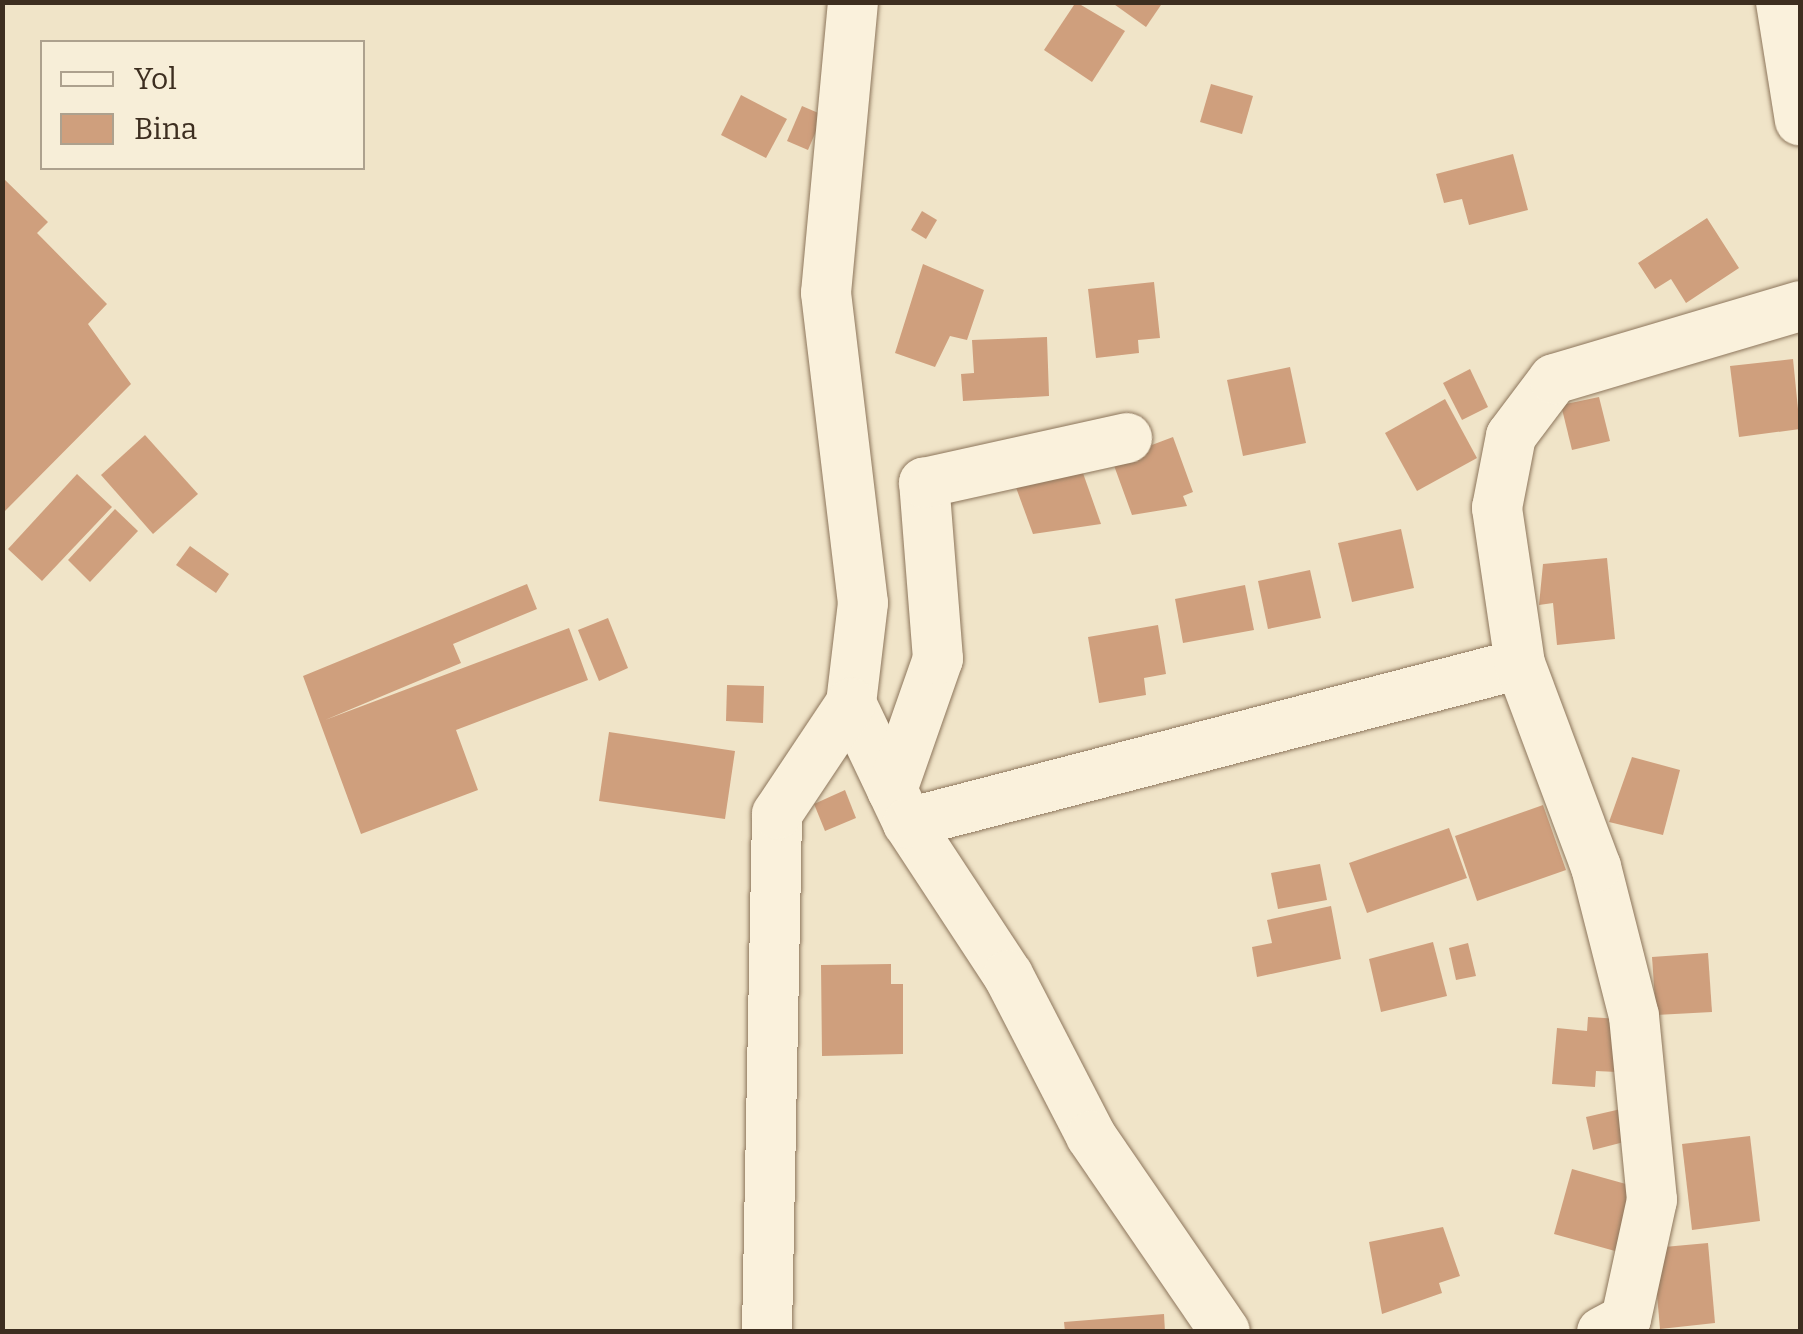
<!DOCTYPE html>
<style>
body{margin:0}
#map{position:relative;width:1803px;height:1334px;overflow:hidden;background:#f0e4c8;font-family:Bitter,serif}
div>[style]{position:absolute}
.building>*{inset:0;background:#cf9f7d}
.roads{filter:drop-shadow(0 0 2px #8d765c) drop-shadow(0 0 2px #8d765c)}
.minor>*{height:50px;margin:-25px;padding:0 25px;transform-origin:25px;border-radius:25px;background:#faf1dc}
span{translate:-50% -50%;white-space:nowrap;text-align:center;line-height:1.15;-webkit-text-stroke:10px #f7eed8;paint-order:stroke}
.frame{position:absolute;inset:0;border:5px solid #3d2e20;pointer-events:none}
.legend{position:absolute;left:40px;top:40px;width:325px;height:130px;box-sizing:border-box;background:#f7eed8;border:2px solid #ada18e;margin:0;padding:12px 18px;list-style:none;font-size:30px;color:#3d2e20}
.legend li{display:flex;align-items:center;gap:20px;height:50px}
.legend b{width:50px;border:2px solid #ada18e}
</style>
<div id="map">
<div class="building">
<div style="clip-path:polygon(1076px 2px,1125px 31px,1092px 82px,1044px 50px)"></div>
<div style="clip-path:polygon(1111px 2px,1163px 2px,1146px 27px)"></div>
<div style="clip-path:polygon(1211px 84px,1253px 96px,1242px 134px,1200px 122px)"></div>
<div style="clip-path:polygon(741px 95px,787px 119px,766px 158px,721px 135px)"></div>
<div style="clip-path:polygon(802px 106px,823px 115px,808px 150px,787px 141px)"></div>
<div style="clip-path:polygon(1513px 154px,1528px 210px,1469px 225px,1462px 199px,1444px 203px,1436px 174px)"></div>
<div style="clip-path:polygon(2px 177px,48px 222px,37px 233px,107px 304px,88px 324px,131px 384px,2px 514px)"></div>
<div style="clip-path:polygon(922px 211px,937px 220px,926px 239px,911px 230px)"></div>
<div style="clip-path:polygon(1707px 218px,1739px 268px,1686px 303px,1671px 279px,1655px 289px,1638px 263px)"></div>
<div style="clip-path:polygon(923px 264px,984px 290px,967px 340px,950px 336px,935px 367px,895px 353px)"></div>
<div style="clip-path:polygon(1154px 282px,1160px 338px,1138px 340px,1139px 353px,1096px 358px,1088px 289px)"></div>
<div style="clip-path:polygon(1047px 337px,1049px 396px,963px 401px,961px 374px,974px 373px,972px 340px)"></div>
<div style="clip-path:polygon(1793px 359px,1800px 429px,1739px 437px,1730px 366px)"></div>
<div style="clip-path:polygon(1290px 367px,1306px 443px,1243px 456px,1227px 380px)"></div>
<div style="clip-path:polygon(1470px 369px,1488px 407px,1462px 420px,1443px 383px)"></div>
<div style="clip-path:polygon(1599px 397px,1610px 441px,1572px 450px,1561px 405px)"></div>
<div style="clip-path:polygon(1445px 399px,1477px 458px,1417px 491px,1385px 433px)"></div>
<div style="clip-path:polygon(145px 435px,198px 494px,153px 534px,101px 475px)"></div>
<div style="clip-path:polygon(1173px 437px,1193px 492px,1183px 496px,1187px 506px,1132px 515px,1112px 460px)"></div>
<div style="clip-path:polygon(1078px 459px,1101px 524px,1033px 534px,1014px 482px)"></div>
<div style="clip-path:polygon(77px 474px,112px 507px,42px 581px,8px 549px)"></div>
<div style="clip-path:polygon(115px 509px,138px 531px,90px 582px,68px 560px)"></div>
<div style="clip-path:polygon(1401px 529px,1414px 588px,1352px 602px,1338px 543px)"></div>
<div style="clip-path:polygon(190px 546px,229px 574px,216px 593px,176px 565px)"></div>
<div style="clip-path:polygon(1607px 558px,1615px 639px,1557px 645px,1553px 603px,1539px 605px,1543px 564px)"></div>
<div style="clip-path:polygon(1310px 570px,1321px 618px,1268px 629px,1258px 581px)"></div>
<div style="clip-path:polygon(527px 584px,537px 609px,453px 644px,461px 663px,325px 720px,569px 628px,588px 680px,456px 730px,478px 790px,361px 834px,303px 676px)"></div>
<div style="clip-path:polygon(1245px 585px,1254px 630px,1183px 643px,1175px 599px)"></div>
<div style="clip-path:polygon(608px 618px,628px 668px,599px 681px,578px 630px)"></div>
<div style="clip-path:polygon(1158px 625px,1166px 674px,1144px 678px,1146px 695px,1099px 703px,1088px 637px)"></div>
<div style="clip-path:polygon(727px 685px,764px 686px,763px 723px,726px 721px)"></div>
<div style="clip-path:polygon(609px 732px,735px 751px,725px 819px,599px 801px)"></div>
<div style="clip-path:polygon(1632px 757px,1680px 770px,1663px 835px,1609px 822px)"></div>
<div style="clip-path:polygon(845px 790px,856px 818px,825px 831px,814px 804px)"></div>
<div style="clip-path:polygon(1543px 805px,1566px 870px,1477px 901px,1455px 836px)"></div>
<div style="clip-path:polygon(1449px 828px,1467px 878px,1367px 913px,1349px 863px)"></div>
<div style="clip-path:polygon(1320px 864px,1327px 900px,1278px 909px,1271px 873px)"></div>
<div style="clip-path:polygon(1331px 906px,1341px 959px,1257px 977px,1252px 947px,1272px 943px,1267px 920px)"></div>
<div style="clip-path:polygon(1433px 942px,1447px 996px,1381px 1012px,1369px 959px)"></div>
<div style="clip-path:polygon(1468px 943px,1476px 976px,1456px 980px,1449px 948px)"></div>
<div style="clip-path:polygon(1708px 953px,1712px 1012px,1656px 1015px,1652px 957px)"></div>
<div style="clip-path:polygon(891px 964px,891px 984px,903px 984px,903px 1054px,822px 1056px,821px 965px)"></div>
<div style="clip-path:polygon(1588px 1017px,1621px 1019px,1617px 1072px,1596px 1071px,1595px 1087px,1552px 1084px,1557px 1028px,1587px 1031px)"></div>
<div style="clip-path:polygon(1621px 1109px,1628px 1141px,1593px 1150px,1586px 1117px)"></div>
<div style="clip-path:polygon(1750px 1136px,1760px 1221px,1692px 1230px,1682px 1144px)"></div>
<div style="clip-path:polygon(1572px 1169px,1633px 1186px,1615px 1251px,1554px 1234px)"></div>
<div style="clip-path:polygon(1443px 1227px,1460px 1276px,1439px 1283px,1442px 1293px,1382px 1314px,1369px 1242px)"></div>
<div style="clip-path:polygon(1708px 1243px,1715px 1323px,1660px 1329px,1653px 1248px)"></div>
<div style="clip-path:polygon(1164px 1314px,1165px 1332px,1065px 1332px,1064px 1322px)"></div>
</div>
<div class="roads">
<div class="minor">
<div style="left:853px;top:2px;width:292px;rotate:95.3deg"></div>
<div style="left:826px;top:293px;width:312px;rotate:83.2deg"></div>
<div style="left:863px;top:603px;width:101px;rotate:96.8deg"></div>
<div style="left:851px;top:703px;width:133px;rotate:64.6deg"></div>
<div style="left:908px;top:823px;width:182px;rotate:56.7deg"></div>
<div style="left:1008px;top:975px;width:181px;rotate:62.7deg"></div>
<div style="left:1091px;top:1136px;width:237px;rotate:55.6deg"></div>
<div style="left:1781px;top:2px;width:120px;rotate:80.9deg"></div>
<div style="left:892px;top:790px;width:139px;rotate:-70.7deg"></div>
<div style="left:938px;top:659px;width:177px;rotate:-94.5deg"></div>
<div style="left:924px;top:483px;width:208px;rotate:-12.5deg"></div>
<div style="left:908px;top:823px;width:632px;rotate:-14.56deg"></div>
<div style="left:767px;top:1332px;width:518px;rotate:-88.89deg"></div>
<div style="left:777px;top:814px;width:133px;rotate:-56.3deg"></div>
<div style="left:1602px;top:1332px;width:27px;rotate:-28deg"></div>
<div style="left:1626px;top:1319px;width:122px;rotate:-77.7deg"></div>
<div style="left:1652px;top:1200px;width:185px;rotate:-95.6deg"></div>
<div style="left:1634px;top:1016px;width:154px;rotate:-104.3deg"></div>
<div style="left:1596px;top:867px;width:217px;rotate:-110.5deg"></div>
<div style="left:1520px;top:664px;width:158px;rotate:-98.4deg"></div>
<div style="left:1497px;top:508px;width:73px;rotate:-79deg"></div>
<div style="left:1511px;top:436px;width:71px;rotate:-53deg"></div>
<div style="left:1554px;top:379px;width:257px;rotate:-16.5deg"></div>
</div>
</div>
<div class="frame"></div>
<ul class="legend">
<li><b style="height:12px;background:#faf1dc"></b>Yol</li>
<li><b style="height:28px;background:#cf9f7d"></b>Bina</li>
</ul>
</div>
